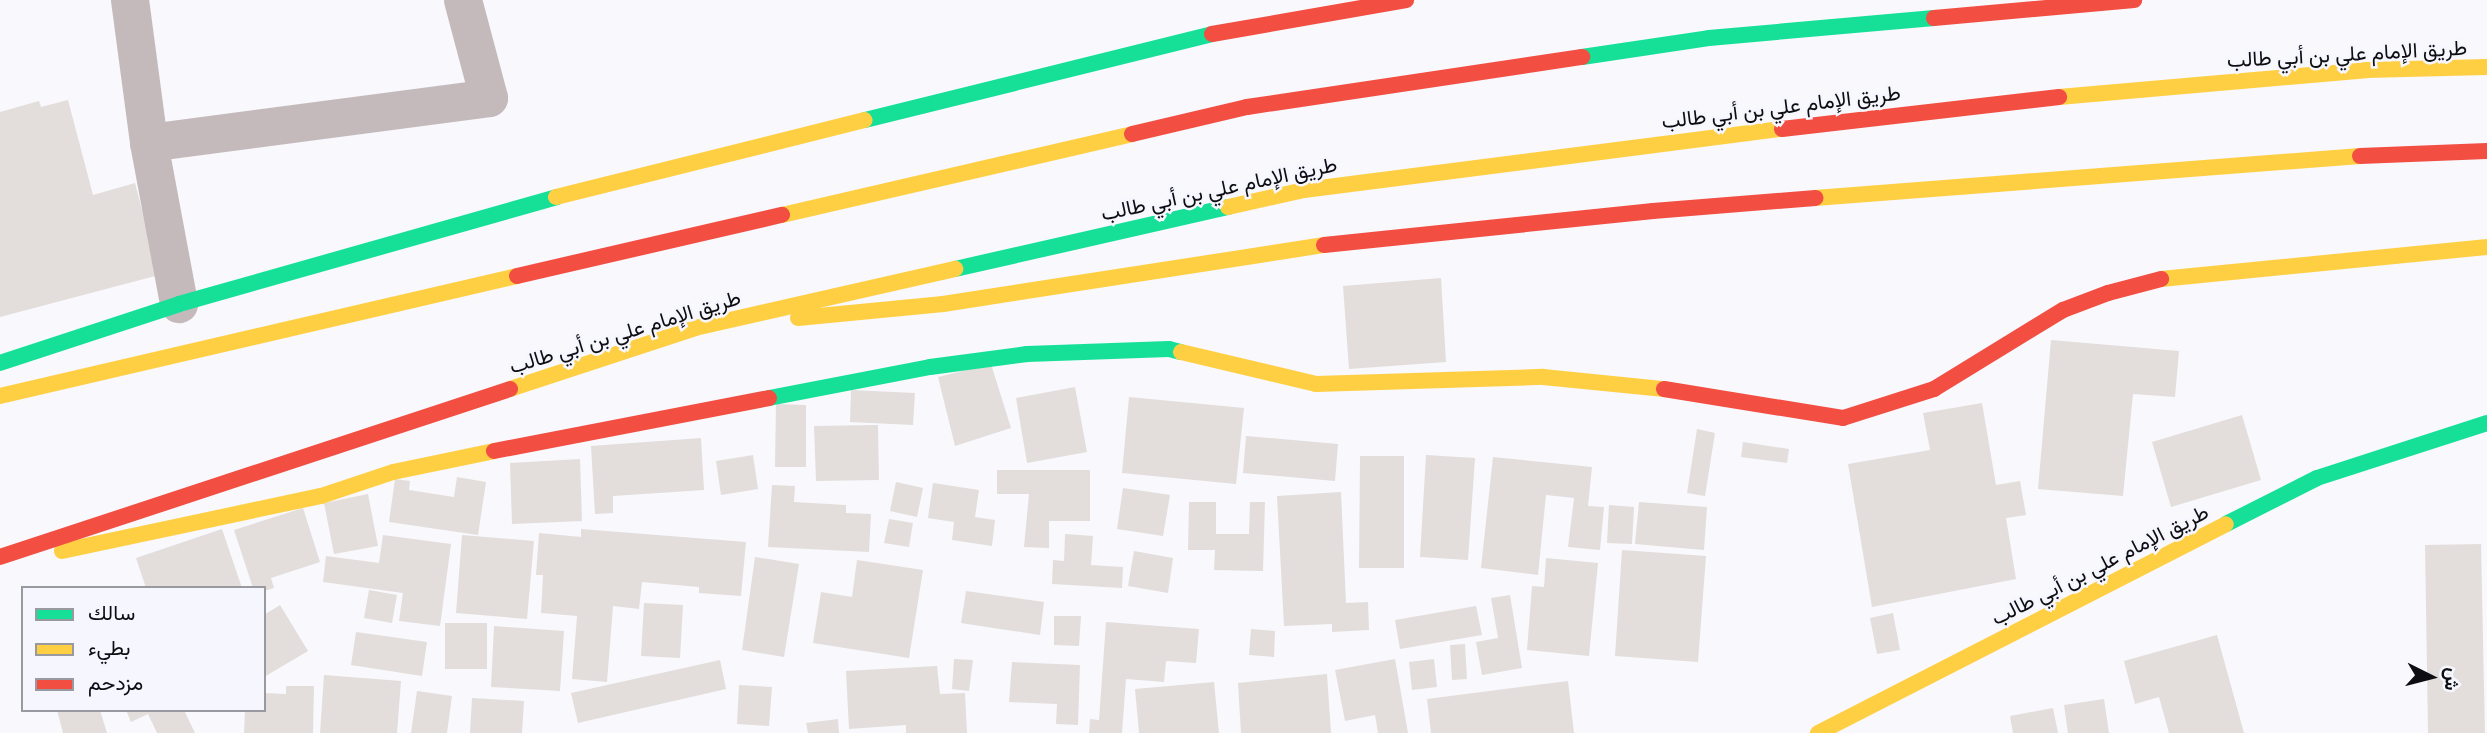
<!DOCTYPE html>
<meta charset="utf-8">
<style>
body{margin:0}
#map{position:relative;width:2487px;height:733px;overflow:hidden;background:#f8f8fd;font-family:Roboto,Vazirmatn,sans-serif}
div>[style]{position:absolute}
.building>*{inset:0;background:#e3dedb}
.street>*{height:38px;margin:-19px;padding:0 19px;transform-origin:19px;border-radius:19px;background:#c4babc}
.fast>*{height:16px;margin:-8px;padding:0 8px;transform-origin:8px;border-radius:8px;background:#16e098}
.slow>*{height:16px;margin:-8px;padding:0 8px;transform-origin:8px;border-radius:8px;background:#ffcf43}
.jam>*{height:16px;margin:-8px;padding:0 8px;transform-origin:8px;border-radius:8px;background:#f24e42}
span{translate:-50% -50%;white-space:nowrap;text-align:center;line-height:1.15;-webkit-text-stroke:5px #f6f6ff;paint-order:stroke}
.street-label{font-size:21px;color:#0e0e12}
.legend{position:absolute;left:21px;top:586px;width:245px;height:126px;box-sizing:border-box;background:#f6f6ff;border:2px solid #9999a0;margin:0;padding:9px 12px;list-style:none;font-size:21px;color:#0e0e12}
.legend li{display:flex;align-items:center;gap:14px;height:35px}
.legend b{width:35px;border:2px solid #9999a0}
.north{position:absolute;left:2396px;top:642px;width:70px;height:70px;-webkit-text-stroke:5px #f6f6ff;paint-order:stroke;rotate:96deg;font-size:19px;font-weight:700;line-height:28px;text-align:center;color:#0e0e12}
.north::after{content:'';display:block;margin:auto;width:24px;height:32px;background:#0e0e12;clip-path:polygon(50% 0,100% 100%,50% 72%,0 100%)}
</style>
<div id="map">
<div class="building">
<div style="clip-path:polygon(68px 100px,93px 195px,135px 183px,159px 275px,0 317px,0 112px,39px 101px,41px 107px)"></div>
<div style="clip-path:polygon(1441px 278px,1446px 362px,1349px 369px,1343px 286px)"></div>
<div style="clip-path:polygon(2051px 340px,2179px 351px,2175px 397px,2133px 394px,2123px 496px,2038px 489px)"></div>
<div style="clip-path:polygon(991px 364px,1011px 428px,955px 446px,938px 377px)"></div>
<div style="clip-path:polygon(1075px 387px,1087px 452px,1027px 463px,1016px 398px)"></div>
<div style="clip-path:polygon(851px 390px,915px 393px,913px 425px,850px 422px)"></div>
<div style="clip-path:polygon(1129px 397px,1244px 408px,1236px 484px,1122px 473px)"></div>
<div style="clip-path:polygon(1982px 403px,1996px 485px,2020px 481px,2026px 515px,2006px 518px,2016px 579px,1872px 607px,1848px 464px,1930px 450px,1923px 413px)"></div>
<div style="clip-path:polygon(776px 404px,806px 405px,806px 467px,775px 467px)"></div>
<div style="clip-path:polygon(2242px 415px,2261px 480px,2171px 507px,2152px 442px)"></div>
<div style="clip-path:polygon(878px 425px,879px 480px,816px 481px,814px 426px)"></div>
<div style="clip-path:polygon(1697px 429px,1715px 433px,1705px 496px,1687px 493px)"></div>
<div style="clip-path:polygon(1246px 436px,1338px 444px,1335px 481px,1243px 473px)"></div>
<div style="clip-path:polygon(701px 438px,704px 490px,613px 496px,613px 513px,595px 514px,591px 446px)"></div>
<div style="clip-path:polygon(1743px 442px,1789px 449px,1787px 463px,1741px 457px)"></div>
<div style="clip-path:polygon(753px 455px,758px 489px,721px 495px,716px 461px)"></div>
<div style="clip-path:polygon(1426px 455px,1475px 458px,1468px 560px,1420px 557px)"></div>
<div style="clip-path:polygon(1360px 456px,1404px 456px,1404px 568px,1359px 568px)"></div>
<div style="clip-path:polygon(1493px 457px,1592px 467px,1588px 506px,1604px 507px,1600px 550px,1568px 547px,1574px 498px,1546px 495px,1538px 575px,1481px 568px)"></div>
<div style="clip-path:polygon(580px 459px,582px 521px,512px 524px,510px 463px)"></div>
<div style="clip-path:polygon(997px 470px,1090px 470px,1090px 521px,1049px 521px,1049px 548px,1024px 547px,1029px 494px,997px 494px)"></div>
<div style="clip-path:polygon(457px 477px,486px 482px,478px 535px,389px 522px,395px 479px,410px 481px,409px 490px,454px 497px)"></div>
<div style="clip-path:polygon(896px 482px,923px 488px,917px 517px,890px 511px)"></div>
<div style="clip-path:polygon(933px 483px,979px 490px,975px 517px,995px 520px,992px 546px,952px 540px,954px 522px,928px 518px)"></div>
<div style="clip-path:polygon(772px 485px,795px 486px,794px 502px,846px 505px,846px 513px,871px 514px,869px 552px,768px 547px)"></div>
<div style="clip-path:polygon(1123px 488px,1170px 495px,1163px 536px,1117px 529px)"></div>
<div style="clip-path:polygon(1341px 492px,1346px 603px,1368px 602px,1369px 630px,1332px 632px,1332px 624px,1284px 626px,1277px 496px)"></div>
<div style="clip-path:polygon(368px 494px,378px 546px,334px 554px,324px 503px)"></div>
<div style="clip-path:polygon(1189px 502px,1216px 502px,1216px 534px,1249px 534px,1250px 502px,1265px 502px,1263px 571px,1214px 570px,1215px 550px,1188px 550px)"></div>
<div style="clip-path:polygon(1639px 502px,1707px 507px,1704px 550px,1635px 544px)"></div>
<div style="clip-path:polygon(1609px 505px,1634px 507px,1632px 544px,1607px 543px)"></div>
<div style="clip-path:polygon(303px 508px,320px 562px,271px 578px,274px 588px,264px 591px,264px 588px,253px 588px,234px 530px)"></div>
<div style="clip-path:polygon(889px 519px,913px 523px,909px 547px,884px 543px)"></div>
<div style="clip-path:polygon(222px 529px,242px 588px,146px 588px,136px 558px)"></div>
<div style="clip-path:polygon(581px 529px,746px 542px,741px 596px,699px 593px,699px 587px,642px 582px,639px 609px,613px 606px,607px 682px,572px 679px,577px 616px,541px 613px,543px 575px,536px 575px,539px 533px,581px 537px)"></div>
<div style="clip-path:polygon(1065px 534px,1093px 536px,1091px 565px,1123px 567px,1122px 588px,1052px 584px,1053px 560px,1064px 561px)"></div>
<div style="clip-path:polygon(383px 535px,451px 544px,440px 626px,399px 621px,403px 593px,323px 582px,326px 556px,379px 563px)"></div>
<div style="clip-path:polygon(462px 535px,534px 541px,527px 619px,456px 613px)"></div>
<div style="clip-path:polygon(2481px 544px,2485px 733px,2428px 733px,2425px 545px)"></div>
<div style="clip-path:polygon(1622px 550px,1706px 556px,1698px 662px,1615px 656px)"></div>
<div style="clip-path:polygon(1134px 551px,1173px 558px,1168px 593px,1128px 586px)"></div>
<div style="clip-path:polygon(755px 557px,799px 564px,784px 657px,742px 650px)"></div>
<div style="clip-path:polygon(1546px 558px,1598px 563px,1589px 656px,1527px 650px,1532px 586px,1544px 587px)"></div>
<div style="clip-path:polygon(857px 560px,923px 570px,909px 658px,813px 643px,821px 592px,852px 597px)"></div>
<div style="clip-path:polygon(369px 590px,397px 595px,392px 623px,364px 618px)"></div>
<div style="clip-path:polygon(966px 591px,1044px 602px,1040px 635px,961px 623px)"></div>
<div style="clip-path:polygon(1510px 595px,1522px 668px,1482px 675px,1476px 642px,1498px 638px,1491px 598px)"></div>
<div style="clip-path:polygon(644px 603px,683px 605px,680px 658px,641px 656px)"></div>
<div style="clip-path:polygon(280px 605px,308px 651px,264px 677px,264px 615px)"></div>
<div style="clip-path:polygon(1476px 606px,1482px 635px,1400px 649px,1395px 620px)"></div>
<div style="clip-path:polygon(1893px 613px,1900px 650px,1877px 654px,1870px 618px)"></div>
<div style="clip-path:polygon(1054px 616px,1081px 616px,1079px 646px,1054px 645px)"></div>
<div style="clip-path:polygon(1106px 622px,1199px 629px,1196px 663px,1166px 661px,1164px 682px,1126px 679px,1122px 733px,1089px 733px,1090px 719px,1099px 720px)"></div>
<div style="clip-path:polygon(445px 623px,487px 623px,487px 669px,445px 669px)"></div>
<div style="clip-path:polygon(494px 626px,564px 631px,560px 691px,491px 687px)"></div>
<div style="clip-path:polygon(1251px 629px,1275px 631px,1274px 657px,1249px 655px)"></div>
<div style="clip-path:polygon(356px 632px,427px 642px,422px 676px,351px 665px)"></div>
<div style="clip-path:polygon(2217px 635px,2244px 733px,2169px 733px,2159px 697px,2135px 704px,2124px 661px)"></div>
<div style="clip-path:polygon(1465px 644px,1467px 679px,1452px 680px,1450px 645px)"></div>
<div style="clip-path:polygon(954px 659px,973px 660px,969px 691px,952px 689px)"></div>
<div style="clip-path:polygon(1395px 659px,1408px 733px,1378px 733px,1375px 715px,1345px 721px,1335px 670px)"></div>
<div style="clip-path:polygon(1434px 659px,1437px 687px,1412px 690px,1409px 662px)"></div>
<div style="clip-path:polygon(720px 660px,726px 689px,578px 723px,571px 693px)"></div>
<div style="clip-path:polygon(1012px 662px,1080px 665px,1078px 725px,1056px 724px,1057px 704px,1009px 702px)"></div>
<div style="clip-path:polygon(937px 666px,940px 694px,965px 693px,967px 733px,906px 733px,906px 725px,849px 729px,846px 671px)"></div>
<div style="clip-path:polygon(1327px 674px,1331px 733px,1241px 733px,1238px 683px)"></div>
<div style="clip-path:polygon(324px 675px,401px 681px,397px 733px,320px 733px)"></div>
<div style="clip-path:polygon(1568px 681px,1574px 733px,1431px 733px,1427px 699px)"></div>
<div style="clip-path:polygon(1214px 682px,1219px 733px,1139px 733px,1135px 689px)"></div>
<div style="clip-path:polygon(739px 685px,772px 687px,769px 726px,737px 724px)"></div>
<div style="clip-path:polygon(286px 686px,314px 686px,313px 733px,244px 733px,245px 710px,264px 710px,264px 693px,286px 694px)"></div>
<div style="clip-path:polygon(417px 691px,452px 696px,447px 733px,411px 733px)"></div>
<div style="clip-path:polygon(472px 698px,524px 701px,522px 733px,470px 733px)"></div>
<div style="clip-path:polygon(2104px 699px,2109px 733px,2068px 733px,2064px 705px)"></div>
<div style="clip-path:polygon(2053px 708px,2058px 733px,2013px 733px,2010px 716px)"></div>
<div style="clip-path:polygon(57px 710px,100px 710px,107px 733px,63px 733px)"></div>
<div style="clip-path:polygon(126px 710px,184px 710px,195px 733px,157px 733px,148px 714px,131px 722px)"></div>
<div style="clip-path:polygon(838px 719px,839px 733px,808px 733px,806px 723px)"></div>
</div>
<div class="street">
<div style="left:130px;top:0;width:144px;rotate:82.4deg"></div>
<div style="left:149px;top:143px;width:164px;rotate:79.4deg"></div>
<div style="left:149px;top:143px;width:343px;rotate:-7.5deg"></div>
<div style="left:489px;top:98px;width:101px;rotate:-104.9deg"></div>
</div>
<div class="fast">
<div style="left:1582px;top:57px;width:128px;rotate:-8.5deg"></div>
<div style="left:1709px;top:38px;width:226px;rotate:-5.1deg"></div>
<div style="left:865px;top:120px;width:357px;rotate:-13.9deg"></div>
<div style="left:955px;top:269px;width:280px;rotate:-12.8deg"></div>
<div style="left:0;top:363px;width:188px;rotate:-18.2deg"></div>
<div style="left:179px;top:304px;width:392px;rotate:-15.8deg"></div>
<div style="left:769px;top:398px;width:164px;rotate:-10.9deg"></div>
<div style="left:930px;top:367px;width:98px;rotate:-7.6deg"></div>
<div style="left:1027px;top:354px;width:142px;rotate:-2deg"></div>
<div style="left:1169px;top:349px;width:12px;rotate:14deg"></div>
<div style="left:2226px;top:524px;width:102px;rotate:-26.8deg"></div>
<div style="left:2317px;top:478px;width:179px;rotate:-17.9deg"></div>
</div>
<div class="slow">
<div style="left:2059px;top:97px;width:308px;rotate:-5deg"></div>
<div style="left:2366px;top:70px;width:121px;rotate:-1.4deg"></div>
<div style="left:556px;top:197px;width:318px;rotate:-14deg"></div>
<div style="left:1815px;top:198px;width:547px;rotate:-4.41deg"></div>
<div style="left:1228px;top:207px;width:78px;rotate:-12.6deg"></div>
<div style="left:1304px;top:190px;width:482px;rotate:-7.3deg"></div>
<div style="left:782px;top:215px;width:359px;rotate:-13deg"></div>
<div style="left:2161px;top:279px;width:328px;rotate:-5.6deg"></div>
<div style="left:798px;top:318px;width:146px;rotate:-5.5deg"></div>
<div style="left:943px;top:304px;width:386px;rotate:-8.8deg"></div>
<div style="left:1181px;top:352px;width:139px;rotate:13.3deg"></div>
<div style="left:1316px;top:384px;width:227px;rotate:-1.8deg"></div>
<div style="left:1543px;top:377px;width:122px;rotate:5.7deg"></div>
<div style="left:510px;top:389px;width:195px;rotate:-18.2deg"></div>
<div style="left:695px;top:328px;width:267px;rotate:-12.8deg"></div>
<div style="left:0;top:396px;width:531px;rotate:-13.07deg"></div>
<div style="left:62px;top:551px;width:265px;rotate:-12deg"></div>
<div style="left:321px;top:496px;width:76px;rotate:-18.4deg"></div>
<div style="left:393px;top:472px;width:103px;rotate:-11.7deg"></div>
<div style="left:1818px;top:733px;width:458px;rotate:-27.1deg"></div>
</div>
<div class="jam">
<div style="left:1934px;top:18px;width:201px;rotate:-5.1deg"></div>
<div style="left:1212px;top:34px;width:197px;rotate:-9.9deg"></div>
<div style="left:1782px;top:129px;width:279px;rotate:-6.6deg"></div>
<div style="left:1132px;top:134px;width:118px;rotate:-13.2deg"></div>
<div style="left:1247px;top:107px;width:339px;rotate:-8.5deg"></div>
<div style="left:2360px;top:156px;width:127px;rotate:-2.3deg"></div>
<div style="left:1324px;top:245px;width:331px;rotate:-5.9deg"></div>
<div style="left:1653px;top:211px;width:163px;rotate:-4.6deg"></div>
<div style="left:517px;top:276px;width:272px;rotate:-13deg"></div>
<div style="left:1664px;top:389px;width:181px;rotate:9.2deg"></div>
<div style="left:1843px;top:418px;width:96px;rotate:-17.7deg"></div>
<div style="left:1934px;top:389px;width:151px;rotate:-31.5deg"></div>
<div style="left:2063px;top:310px;width:48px;rotate:-20.7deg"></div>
<div style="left:2108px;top:293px;width:55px;rotate:-14.8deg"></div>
<div style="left:494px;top:451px;width:280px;rotate:-10.9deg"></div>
<div style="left:0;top:557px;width:537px;rotate:-18.23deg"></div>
</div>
<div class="street-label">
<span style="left:2347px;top:54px;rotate:-3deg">طريق الإمام علي بن أبي طالب</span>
<span style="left:1781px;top:107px;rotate:-7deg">طريق الإمام علي بن أبي طالب</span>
<span style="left:1219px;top:189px;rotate:-12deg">طريق الإمام علي بن أبي طالب</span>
<span style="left:625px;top:332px;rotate:-17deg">طريق الإمام علي بن أبي طالب</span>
<span style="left:2100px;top:565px;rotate:-27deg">طريق الإمام علي بن أبي طالب</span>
</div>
<ul class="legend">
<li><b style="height:9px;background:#16e098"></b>سالك</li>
<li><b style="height:9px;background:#ffcf43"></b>بطيء</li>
<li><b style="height:9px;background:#f24e42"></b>مزدحم</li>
</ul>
<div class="north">ش</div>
</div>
